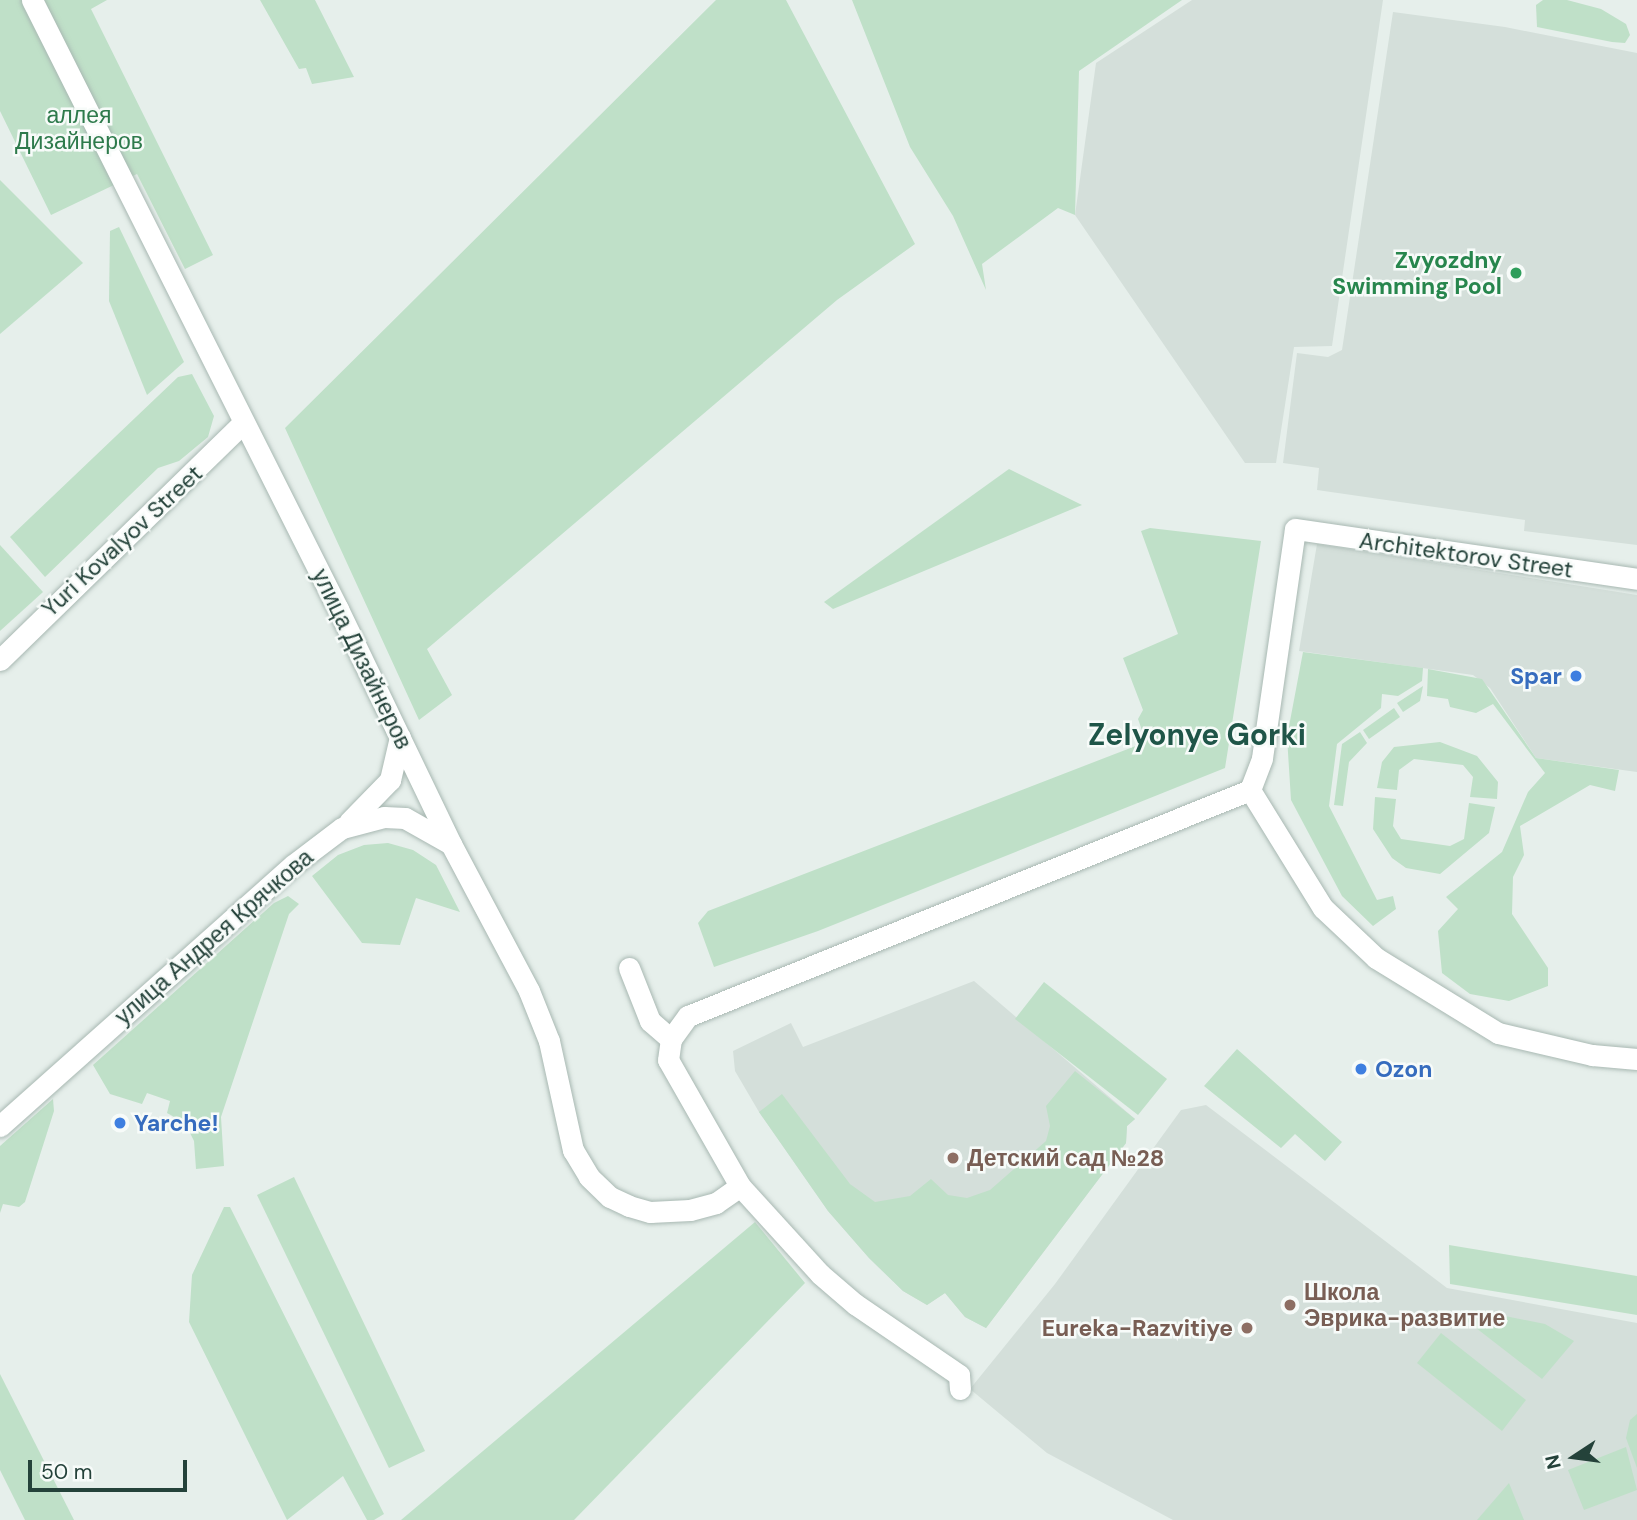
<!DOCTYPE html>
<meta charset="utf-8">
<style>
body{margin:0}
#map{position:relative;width:1637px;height:1520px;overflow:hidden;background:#e6efeb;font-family:"DM Sans",sans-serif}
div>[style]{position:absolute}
.built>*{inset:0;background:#d4dfda}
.green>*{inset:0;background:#bfe0c8}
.roads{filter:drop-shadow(0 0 2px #a8b8b2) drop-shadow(0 0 2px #a8b8b2)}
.minor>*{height:21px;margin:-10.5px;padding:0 10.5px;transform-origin:10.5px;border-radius:10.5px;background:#fff}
.tertiary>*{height:21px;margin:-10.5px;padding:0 10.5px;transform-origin:10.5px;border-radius:10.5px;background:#fff}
.dots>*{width:19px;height:19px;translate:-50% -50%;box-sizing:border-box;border:4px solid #f7fbf9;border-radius:50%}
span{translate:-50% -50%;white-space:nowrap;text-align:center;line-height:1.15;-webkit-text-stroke:5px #f7fbf9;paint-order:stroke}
.park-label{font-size:23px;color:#2d7a4b}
.leisure-label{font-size:23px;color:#27864d;font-weight:700}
.right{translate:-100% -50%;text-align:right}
.street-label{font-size:23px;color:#24423a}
.shop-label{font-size:23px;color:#366cbe;font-weight:700}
.left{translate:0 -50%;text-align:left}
.education-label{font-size:23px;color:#785e54;font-weight:700}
.district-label{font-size:30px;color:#1f5548;font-weight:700}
.north{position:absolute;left:1539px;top:1422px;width:70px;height:70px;-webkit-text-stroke:5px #f7fbf9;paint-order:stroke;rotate:257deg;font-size:19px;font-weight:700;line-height:28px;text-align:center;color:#24423a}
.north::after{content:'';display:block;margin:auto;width:24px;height:32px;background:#24423a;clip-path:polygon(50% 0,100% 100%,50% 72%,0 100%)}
.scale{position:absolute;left:28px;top:1460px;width:159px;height:32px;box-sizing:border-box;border:4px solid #24423a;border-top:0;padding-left:9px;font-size:21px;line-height:24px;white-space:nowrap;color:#24423a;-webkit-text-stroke:5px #f7fbf9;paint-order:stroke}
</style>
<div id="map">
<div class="built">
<div style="clip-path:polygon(1192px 0,1383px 0,1332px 346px,1294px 347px,1276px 463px,1245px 463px,1075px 215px,1096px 63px)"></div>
<div style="clip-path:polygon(1393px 12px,1505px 27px,1637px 53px,1637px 545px,1524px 531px,1525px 520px,1317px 490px,1319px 468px,1283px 463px,1297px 353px,1328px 357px,1342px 350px)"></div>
<div style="clip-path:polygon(1317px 544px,1637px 595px,1637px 772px,1536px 758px,1490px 688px,1473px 675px,1299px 651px)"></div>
<div style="clip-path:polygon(974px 981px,1135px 1119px,1127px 1126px,1126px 1143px,986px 1328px,965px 1317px,945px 1293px,927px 1305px,903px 1291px,869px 1258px,828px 1211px,759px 1112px,735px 1071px,733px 1051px,791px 1023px,803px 1047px)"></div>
<div style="clip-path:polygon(1206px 1105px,1447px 1288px,1637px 1323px,1637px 1520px,1173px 1520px,1047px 1453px,970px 1389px,1055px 1284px,1181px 1110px)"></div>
</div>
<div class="green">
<div style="clip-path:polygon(0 0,107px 0,91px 9px,213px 255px,185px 269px,137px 174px,51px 215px,0 111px)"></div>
<div style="clip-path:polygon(260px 0,315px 0,354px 77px,312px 84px,306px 68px,299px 69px)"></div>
<div style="clip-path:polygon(716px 0,786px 0,915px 244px,837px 300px,427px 649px,452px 695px,419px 720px,285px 428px)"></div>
<div style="clip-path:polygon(852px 0,1182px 0,1079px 71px,1075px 215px,1058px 208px,982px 264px,986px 290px,953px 216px,910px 147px)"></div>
<div style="clip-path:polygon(1543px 0,1567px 0,1601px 9px,1626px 24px,1630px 35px,1625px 43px,1612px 42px,1537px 27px,1536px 5px)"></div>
<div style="clip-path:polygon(0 180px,83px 263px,0 334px)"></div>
<div style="clip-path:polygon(119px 227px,184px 362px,147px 395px,109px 301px,110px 231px)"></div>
<div style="clip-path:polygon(192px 374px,214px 416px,208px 437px,179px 461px,158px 468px,45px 577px,10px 537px,178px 377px)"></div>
<div style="clip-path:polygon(1009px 469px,1082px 505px,833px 609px,824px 602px)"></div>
<div style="clip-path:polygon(1150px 528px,1261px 541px,1225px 768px,818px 931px,714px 967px,698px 923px,708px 911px,1146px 742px,1138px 719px,1143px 710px,1123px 658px,1178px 634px,1141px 531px)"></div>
<div style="clip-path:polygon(0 545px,43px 592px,0 631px)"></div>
<div style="clip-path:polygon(1303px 652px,1423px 668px,1422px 681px,1398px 696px,1382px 694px,1381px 708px,1337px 744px,1329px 806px,1377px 900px,1393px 896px,1396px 909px,1373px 926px,1342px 896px,1291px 800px,1287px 737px)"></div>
<div style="clip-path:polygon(1428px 669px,1482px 679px,1536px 758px,1619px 770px,1615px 791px,1590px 785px,1520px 826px,1524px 855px,1513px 877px,1512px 914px,1548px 968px,1548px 986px,1509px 1001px,1470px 994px,1442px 973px,1438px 931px,1458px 909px,1446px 897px,1502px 852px,1528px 792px,1545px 773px,1493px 704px,1476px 713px,1450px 707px,1448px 699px,1427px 696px)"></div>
<div style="clip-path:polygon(1423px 686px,1420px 701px,1403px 712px,1397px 703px)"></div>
<div style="clip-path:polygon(1394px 708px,1400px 717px,1369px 739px,1363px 730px)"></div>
<div style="clip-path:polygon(1360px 732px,1367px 743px,1349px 762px,1343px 806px,1334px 805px,1342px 744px)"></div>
<div style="clip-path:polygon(1440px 742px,1477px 756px,1498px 782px,1497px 799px,1470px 797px,1473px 777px,1463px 765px,1414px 759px,1399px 770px,1397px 790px,1377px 788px,1382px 762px,1394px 747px)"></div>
<div style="clip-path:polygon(1375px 797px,1396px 799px,1393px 826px,1401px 839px,1450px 846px,1464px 839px,1469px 803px,1495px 807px,1489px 833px,1440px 874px,1406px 868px,1392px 858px,1373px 829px)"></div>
<div style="clip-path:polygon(388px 843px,413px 850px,436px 865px,460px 912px,416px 898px,400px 945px,362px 943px,312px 876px,338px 855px,364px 845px)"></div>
<div style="clip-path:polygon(288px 896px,299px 904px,289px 914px,221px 1117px,224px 1166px,196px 1169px,194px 1141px,185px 1123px,167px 1113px,170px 1101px,147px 1093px,142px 1104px,110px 1094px,93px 1065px,274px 903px)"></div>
<div style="clip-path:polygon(1044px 982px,1167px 1079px,1138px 1115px,1015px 1019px)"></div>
<div style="clip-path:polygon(1237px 1049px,1342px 1142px,1325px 1161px,1295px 1134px,1281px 1148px,1204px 1086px)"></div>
<div style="clip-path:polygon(1075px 1071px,1135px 1119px,1127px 1126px,1126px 1143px,986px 1328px,965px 1317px,945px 1293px,927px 1305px,903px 1291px,869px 1258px,828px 1211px,759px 1112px,782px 1094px,850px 1184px,875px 1202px,910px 1196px,931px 1179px,948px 1195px,967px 1198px,990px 1190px,1046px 1141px,1050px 1126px,1046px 1106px)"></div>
<div style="clip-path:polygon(53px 1099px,54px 1111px,25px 1202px,19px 1207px,3px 1204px,0 1213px,0 1146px)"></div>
<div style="clip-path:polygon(294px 1177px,425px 1451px,389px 1468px,257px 1195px)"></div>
<div style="clip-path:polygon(224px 1207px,230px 1207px,384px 1514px,374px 1520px,367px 1520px,343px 1476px,287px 1520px,189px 1322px,192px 1275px)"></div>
<div style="clip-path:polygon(755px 1222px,805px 1283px,574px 1520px,401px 1520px)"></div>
<div style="clip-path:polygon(1449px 1245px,1637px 1276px,1637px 1315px,1450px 1284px)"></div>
<div style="clip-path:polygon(1475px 1310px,1545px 1324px,1574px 1341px,1542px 1379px,1467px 1321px)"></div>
<div style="clip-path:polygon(1441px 1333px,1526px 1400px,1502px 1431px,1417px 1363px)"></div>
<div style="clip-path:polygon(0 1374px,74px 1520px,25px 1520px,0 1470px)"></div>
<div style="clip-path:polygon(1637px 1414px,1637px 1468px,1626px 1438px,1630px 1420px)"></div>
<div style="clip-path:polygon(1626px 1447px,1637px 1490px,1584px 1510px,1568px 1470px)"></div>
<div style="clip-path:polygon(1509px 1483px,1524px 1520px,1477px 1520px)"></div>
</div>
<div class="roads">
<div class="minor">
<div style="left:0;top:660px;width:339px;rotate:-44.3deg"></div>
<div style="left:1250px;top:790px;width:139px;rotate:58.3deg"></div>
<div style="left:1323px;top:908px;width:73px;rotate:43.3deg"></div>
<div style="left:1376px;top:958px;width:143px;rotate:31.6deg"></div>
<div style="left:1498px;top:1033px;width:97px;rotate:13.2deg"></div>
<div style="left:1592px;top:1055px;width:45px;rotate:5.1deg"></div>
<div style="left:349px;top:822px;width:59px;rotate:-45.7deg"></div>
<div style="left:390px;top:780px;width:44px;rotate:-76.9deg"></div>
<div style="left:629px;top:968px;width:57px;rotate:68.4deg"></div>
<div style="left:650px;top:1021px;width:28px;rotate:41deg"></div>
<div style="left:0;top:1126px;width:392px;rotate:-41.7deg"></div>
<div style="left:293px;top:865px;width:61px;rotate:-37.1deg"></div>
<div style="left:342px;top:828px;width:43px;rotate:-14.7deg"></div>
<div style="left:384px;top:817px;width:21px;rotate:3deg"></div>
<div style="left:405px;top:818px;width:53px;rotate:29.5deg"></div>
<div style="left:740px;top:1186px;width:119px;rotate:47.7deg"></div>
<div style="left:820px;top:1274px;width:46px;rotate:40.6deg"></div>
<div style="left:855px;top:1304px;width:126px;rotate:34.3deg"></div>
<div style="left:959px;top:1375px;width:14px;rotate:86deg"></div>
</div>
<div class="tertiary">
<div style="left:32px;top:0;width:682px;rotate:63.32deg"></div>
<div style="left:338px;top:609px;width:261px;rotate:64.3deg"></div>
<div style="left:451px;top:844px;width:166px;rotate:62deg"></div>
<div style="left:529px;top:991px;width:54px;rotate:68.2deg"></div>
<div style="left:549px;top:1041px;width:112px;rotate:77.6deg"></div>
<div style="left:573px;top:1150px;width:31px;rotate:59deg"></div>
<div style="left:589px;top:1177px;width:29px;rotate:44deg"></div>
<div style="left:610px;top:1197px;width:21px;rotate:25deg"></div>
<div style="left:629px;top:1206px;width:22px;rotate:16deg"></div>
<div style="left:650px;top:1212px;width:40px;rotate:-2.9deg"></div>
<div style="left:690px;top:1210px;width:27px;rotate:-15deg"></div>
<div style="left:716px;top:1203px;width:29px;rotate:-35deg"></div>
<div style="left:740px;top:1186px;width:145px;rotate:-119.7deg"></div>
<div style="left:668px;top:1060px;width:21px;rotate:-82deg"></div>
<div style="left:671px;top:1039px;width:29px;rotate:-54deg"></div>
<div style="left:688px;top:1016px;width:606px;rotate:-21.91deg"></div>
<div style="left:1250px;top:790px;width:34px;rotate:-69deg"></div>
<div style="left:1262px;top:758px;width:231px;rotate:-81.8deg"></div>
<div style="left:1295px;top:529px;width:346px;rotate:8.3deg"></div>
</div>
</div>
<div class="dots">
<div style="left:1516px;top:273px;background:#2e9e5b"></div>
<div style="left:1576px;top:676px;background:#3f7fe0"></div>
<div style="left:1361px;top:1069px;background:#3f7fe0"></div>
<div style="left:120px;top:1123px;background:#3f7fe0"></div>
<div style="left:953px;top:1158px;background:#8d6e63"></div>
<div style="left:1290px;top:1305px;background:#8d6e63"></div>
<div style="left:1247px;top:1328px;background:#8d6e63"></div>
</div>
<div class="park-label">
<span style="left:79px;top:128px">аллея<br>Дизайнеров</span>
</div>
<div class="leisure-label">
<span class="right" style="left:1502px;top:273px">Zvyozdny<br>Swimming Pool</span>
</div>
<div class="street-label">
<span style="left:122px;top:541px;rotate:-43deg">Yuri Kovalyov Street</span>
<span style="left:1466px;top:555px;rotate:8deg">Architektorov Street</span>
<span style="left:362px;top:659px;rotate:64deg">улица Дизайнеров</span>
<span style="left:214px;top:937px;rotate:-41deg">улица Андрея Крячкова</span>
</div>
<div class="shop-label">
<span class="right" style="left:1562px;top:676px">Spar</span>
<span class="left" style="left:1375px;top:1069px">Ozon</span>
<span class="left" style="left:134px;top:1123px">Yarche!</span>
</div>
<div class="education-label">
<span class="left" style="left:967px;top:1158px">Детский сад №28</span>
<span class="left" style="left:1304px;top:1305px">Школа<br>Эврика-развитие</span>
<span class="right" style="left:1233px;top:1328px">Eureka-Razvitiye</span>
</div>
<div class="district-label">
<span style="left:1197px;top:735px">Zelyonye Gorki</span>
</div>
<div class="north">N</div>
<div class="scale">50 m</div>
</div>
